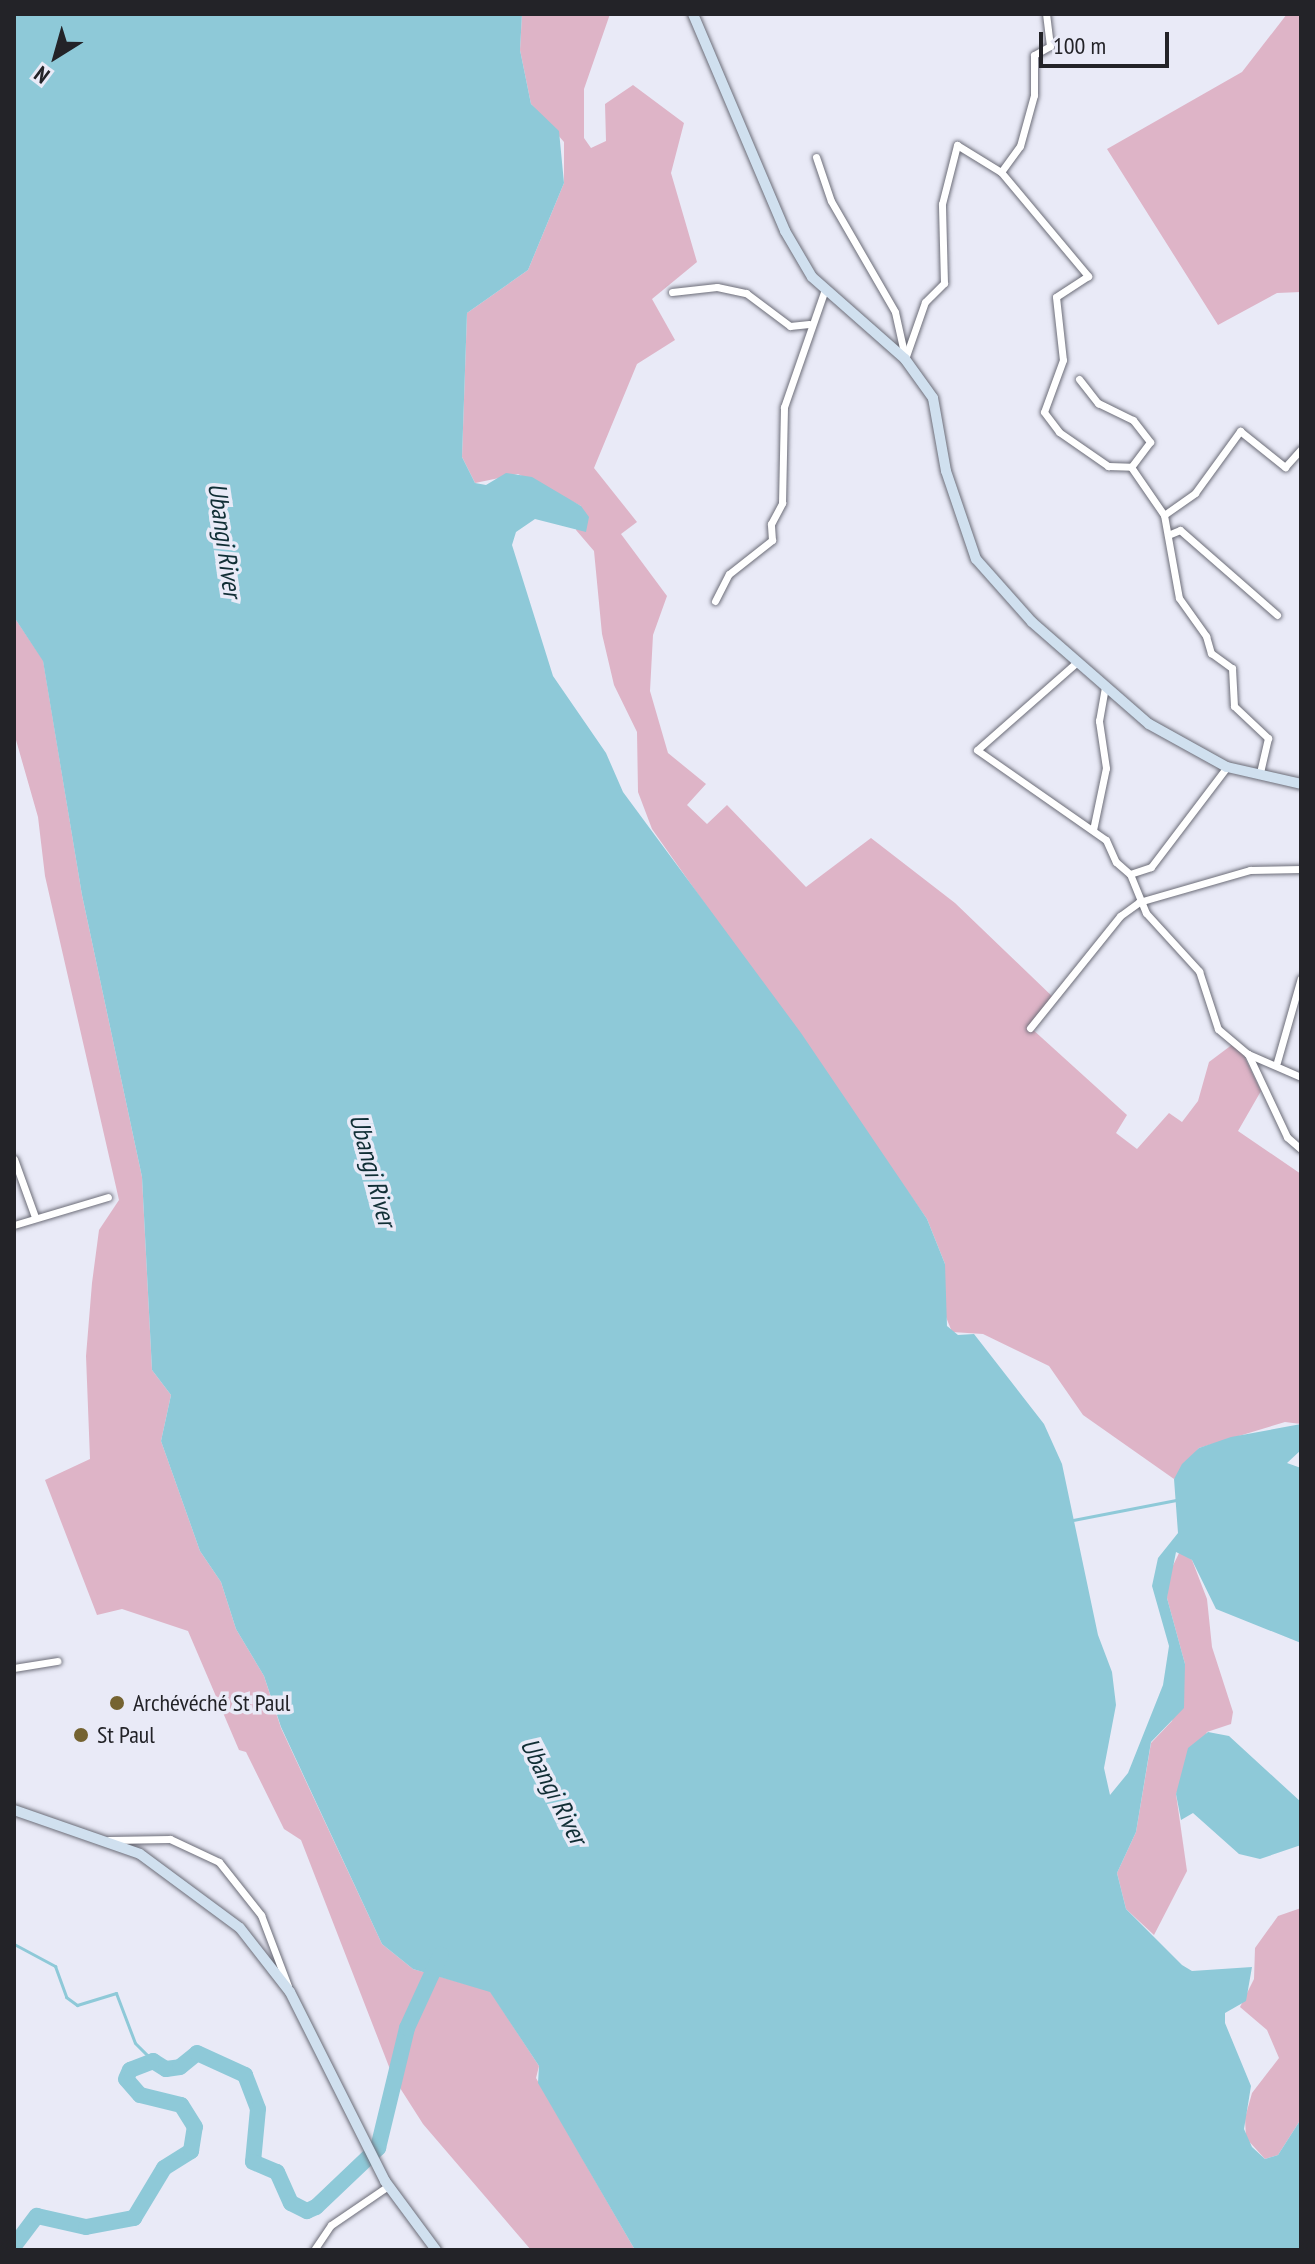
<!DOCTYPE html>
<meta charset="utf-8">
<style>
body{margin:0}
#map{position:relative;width:1315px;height:2264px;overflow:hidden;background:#e9eaf7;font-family:"PT Sans Narrow",sans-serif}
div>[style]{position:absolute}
.green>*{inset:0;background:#deb4c7}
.water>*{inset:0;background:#8ec9d8}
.stream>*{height:3px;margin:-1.5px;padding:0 1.5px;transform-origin:1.5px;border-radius:1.5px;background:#8ec9d8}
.river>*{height:16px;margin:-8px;padding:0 8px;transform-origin:8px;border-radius:8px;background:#8ec9d8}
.roads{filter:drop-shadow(0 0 2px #6c6d78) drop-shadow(0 0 2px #6c6d78)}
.street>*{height:7px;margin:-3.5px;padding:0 3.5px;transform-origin:3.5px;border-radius:3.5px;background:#fff}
.secondary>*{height:10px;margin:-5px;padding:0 5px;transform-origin:5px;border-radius:5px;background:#d0e0ef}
.dots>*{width:22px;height:22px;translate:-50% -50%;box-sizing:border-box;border:4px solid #e9eaf7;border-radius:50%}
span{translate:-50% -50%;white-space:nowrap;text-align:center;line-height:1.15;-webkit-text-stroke:7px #e9eaf7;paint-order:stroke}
.poi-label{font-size:24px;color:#232328}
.left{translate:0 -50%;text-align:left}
.water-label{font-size:26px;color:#102e35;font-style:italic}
.frame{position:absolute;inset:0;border:16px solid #232328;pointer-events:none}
.north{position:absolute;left:16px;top:16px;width:80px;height:80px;-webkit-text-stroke:6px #e9eaf7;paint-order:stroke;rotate:217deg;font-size:22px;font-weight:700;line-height:32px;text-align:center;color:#232328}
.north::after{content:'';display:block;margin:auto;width:28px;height:36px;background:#232328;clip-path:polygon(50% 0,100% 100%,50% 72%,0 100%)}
.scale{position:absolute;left:1039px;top:32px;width:130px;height:36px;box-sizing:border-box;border:4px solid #232328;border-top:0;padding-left:10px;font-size:24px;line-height:28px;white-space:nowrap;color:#232328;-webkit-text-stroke:6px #e9eaf7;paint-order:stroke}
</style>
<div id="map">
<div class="green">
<div style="clip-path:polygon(522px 14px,610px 14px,584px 89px,584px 138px,591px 148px,606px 141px,605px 104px,633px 85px,684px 123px,671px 173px,697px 262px,652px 299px,675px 340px,637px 364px,594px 468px,637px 522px,621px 534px,667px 596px,653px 635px,650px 691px,668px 753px,706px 784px,687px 805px,707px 824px,727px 805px,806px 887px,871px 838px,955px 903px,1056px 1000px,1031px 1028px,1127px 1115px,1116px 1133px,1137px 1149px,1169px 1113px,1182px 1122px,1198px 1101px,1209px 1062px,1237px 1041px,1261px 1091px,1238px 1131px,1301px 1174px,1301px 1424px,1285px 1422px,1199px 1448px,1174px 1479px,1083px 1415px,1049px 1366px,983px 1334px,952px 1332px,942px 1307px,945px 1264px,927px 1219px,652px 829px,638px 792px,637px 732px,614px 685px,602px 634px,594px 551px,576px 530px,581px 506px,518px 474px,475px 483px,462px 457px,467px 313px,528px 270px,564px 183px,564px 142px,531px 104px,520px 50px)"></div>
<div style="clip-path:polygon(1287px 14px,1301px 14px,1301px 292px,1277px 293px,1218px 325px,1107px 149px,1242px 72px)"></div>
<div style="clip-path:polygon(14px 617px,43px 660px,82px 895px,142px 1177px,152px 1370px,171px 1395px,161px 1441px,200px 1551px,221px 1582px,236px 1629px,264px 1676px,281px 1728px,382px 1944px,413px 1969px,490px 1991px,539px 2066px,536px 2078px,635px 2250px,531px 2250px,423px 2124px,393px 2077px,301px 1840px,284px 1829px,246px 1752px,239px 1750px,188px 1631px,122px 1609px,97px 1615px,45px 1480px,90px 1459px,86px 1356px,92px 1283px,99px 1230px,119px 1200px,45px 876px,38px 817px,14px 733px)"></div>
<div style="clip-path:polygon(1180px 1551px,1192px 1560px,1207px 1599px,1212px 1647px,1233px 1712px,1231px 1724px,1207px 1732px,1176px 1794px,1187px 1871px,1154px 1935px,1126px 1909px,1117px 1873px,1136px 1832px,1151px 1743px,1172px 1721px,1185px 1664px,1167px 1598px,1168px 1576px)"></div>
<div style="clip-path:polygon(1301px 1908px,1301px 2119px,1278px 2155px,1265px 2159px,1246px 2138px,1245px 2118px,1252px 2093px,1279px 2058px,1267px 2030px,1240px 2007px,1254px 1979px,1255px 1948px,1278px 1916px)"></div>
</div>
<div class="water">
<div style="clip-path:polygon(14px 14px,522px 14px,520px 50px,531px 104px,559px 131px,564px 183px,528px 270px,467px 313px,462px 457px,475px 483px,486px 485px,506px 473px,532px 477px,581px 506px,589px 517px,586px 532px,535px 519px,516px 532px,512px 545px,553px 676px,606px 753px,623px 792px,801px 1033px,927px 1219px,945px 1264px,947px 1326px,958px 1335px,974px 1334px,1044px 1424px,1062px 1464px,1098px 1635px,1112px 1672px,1116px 1705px,1104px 1768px,1110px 1795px,1128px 1773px,1163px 1685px,1169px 1646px,1152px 1586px,1158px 1558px,1178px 1533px,1174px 1479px,1182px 1464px,1199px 1448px,1231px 1437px,1301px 1424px,1301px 1450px,1287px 1463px,1301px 1468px,1301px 1643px,1216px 1609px,1192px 1560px,1176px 1552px,1167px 1598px,1185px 1664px,1184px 1708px,1151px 1742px,1136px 1832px,1117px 1873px,1126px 1909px,1182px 1965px,1192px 1971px,1252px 1967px,1246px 2001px,1225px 2013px,1225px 2023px,1251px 2086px,1244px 2129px,1252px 2147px,1265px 2159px,1278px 2155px,1301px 2119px,1301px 2250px,635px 2250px,538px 2083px,539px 2066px,490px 1992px,413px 1969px,382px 1944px,281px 1727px,264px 1676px,236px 1629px,221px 1582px,200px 1551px,161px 1441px,171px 1395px,152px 1370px,142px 1177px,82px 895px,43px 661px,14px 617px)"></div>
<div style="clip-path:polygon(1208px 1732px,1229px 1736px,1301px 1802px,1301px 1845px,1260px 1859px,1239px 1854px,1193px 1813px,1181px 1820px,1176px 1794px,1188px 1748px)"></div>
</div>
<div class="stream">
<div style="left:1073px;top:1520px;width:105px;rotate:-11deg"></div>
<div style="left:14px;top:1944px;width:47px;rotate:28.2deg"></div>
<div style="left:55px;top:1966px;width:33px;rotate:70deg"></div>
<div style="left:66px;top:1997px;width:14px;rotate:36deg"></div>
<div style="left:77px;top:2005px;width:41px;rotate:-17.1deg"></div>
<div style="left:116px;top:1993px;width:53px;rotate:69.2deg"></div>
<div style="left:135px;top:2043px;width:25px;rotate:45deg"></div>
</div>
<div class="river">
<div style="left:14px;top:2246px;width:38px;rotate:-53deg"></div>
<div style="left:37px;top:2216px;width:50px;rotate:12.7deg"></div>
<div style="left:86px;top:2227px;width:49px;rotate:-10.6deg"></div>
<div style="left:134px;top:2218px;width:58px;rotate:-59deg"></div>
<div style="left:164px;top:2168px;width:32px;rotate:-32deg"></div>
<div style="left:191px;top:2151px;width:24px;rotate:-81deg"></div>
<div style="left:195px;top:2127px;width:26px;rotate:-122deg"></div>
<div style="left:181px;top:2105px;width:42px;rotate:-166.3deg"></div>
<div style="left:140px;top:2095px;width:21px;rotate:-131deg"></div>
<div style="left:126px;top:2079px;width:10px;rotate:-66deg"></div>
<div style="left:130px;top:2070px;width:25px;rotate:-21deg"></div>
<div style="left:153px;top:2061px;width:15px;rotate:32deg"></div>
<div style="left:166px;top:2069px;width:14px;rotate:-8deg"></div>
<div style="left:180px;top:2067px;width:22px;rotate:-39deg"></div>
<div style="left:197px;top:2053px;width:53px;rotate:24.6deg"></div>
<div style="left:245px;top:2075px;width:36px;rotate:69deg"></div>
<div style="left:258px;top:2109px;width:53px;rotate:95.4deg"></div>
<div style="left:253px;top:2162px;width:26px;rotate:23deg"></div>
<div style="left:277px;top:2172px;width:34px;rotate:66deg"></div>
<div style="left:291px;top:2203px;width:18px;rotate:27deg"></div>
<div style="left:307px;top:2211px;width:10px;rotate:-24deg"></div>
<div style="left:316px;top:2207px;width:86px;rotate:-43.6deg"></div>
<div style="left:378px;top:2148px;width:123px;rotate:-76.4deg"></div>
<div style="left:407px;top:2028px;width:81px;rotate:-65.3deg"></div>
</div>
<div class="roads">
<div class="street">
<div style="left:816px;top:157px;width:46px;rotate:71.2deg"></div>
<div style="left:831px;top:201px;width:128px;rotate:60deg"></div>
<div style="left:895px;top:312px;width:46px;rotate:77.5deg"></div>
<div style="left:1001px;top:172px;width:32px;rotate:-54deg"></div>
<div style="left:1020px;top:146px;width:53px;rotate:-74.6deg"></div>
<div style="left:1034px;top:95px;width:40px;rotate:-90deg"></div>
<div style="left:1034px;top:55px;width:18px;rotate:-29deg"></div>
<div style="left:1050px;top:46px;width:32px;rotate:-97deg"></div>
<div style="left:672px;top:292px;width:45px;rotate:-6.3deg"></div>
<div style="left:717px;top:287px;width:30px;rotate:12deg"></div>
<div style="left:746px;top:293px;width:55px;rotate:36.9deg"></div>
<div style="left:790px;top:326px;width:19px;rotate:-6deg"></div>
<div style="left:905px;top:359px;width:60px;rotate:-70.7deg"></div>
<div style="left:925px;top:302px;width:27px;rotate:-45deg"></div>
<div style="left:944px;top:283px;width:79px;rotate:-91.5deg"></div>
<div style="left:942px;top:204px;width:61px;rotate:-75.7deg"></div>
<div style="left:957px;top:145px;width:52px;rotate:31.5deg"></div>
<div style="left:1001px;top:172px;width:136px;rotate:50.1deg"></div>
<div style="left:1088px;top:276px;width:38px;rotate:147deg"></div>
<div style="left:1056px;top:297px;width:63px;rotate:83.7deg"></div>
<div style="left:1063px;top:360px;width:55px;rotate:110.1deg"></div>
<div style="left:1044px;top:412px;width:25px;rotate:53deg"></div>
<div style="left:1059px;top:432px;width:60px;rotate:34.8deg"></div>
<div style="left:1108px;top:466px;width:23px;rotate:2deg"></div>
<div style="left:1079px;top:379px;width:31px;rotate:52deg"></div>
<div style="left:1098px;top:403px;width:39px;rotate:26deg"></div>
<div style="left:1133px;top:420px;width:28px;rotate:52deg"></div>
<div style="left:1150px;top:442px;width:31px;rotate:127deg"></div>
<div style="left:1131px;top:467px;width:58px;rotate:55.5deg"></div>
<div style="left:1164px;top:515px;width:84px;rotate:79.8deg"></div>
<div style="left:1179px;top:598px;width:47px;rotate:54.6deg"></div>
<div style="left:1206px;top:636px;width:18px;rotate:74deg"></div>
<div style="left:1211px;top:653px;width:26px;rotate:36deg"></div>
<div style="left:1232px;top:668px;width:38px;rotate:87deg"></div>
<div style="left:1234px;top:706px;width:47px;rotate:43.3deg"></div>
<div style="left:1268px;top:738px;width:36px;rotate:103deg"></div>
<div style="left:1164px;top:515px;width:38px;rotate:-35deg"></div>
<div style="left:1195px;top:493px;width:77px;rotate:-54deg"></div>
<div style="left:1240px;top:431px;width:58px;rotate:38.7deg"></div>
<div style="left:1285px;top:467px;width:24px;rotate:-48deg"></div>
<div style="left:1168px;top:535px;width:13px;rotate:-23deg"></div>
<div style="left:1180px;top:530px;width:129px;rotate:41.2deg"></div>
<div style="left:715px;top:601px;width:30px;rotate:-63deg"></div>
<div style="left:729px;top:574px;width:55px;rotate:-38.3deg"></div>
<div style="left:772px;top:540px;width:16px;rotate:-94deg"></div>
<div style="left:771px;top:524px;width:24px;rotate:-62deg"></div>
<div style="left:782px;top:503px;width:96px;rotate:-88.8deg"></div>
<div style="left:784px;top:407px;width:122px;rotate:-70.8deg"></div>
<div style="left:1077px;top:662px;width:133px;rotate:138.7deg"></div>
<div style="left:977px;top:750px;width:157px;rotate:34.9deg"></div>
<div style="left:1106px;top:840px;width:24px;rotate:66deg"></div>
<div style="left:1116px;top:862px;width:18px;rotate:41deg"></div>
<div style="left:1130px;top:874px;width:42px;rotate:67.7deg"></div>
<div style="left:1146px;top:913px;width:79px;rotate:47.6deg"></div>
<div style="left:1199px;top:971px;width:61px;rotate:71.9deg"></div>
<div style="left:1218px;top:1029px;width:39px;rotate:40deg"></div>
<div style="left:1248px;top:1054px;width:92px;rotate:64.8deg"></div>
<div style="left:1287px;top:1137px;width:18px;rotate:41deg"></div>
<div style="left:1093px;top:830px;width:63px;rotate:-78.2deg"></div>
<div style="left:1106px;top:768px;width:48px;rotate:-98.5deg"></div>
<div style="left:1099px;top:721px;width:34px;rotate:-80deg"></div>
<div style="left:1130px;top:874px;width:22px;rotate:-18deg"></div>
<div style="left:1151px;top:867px;width:126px;rotate:-52.8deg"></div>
<div style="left:1030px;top:1028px;width:144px;rotate:-51.2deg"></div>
<div style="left:1120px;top:916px;width:24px;rotate:-36deg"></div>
<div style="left:1139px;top:902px;width:116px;rotate:-16.1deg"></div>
<div style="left:1250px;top:870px;width:51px;rotate:-1.1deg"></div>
<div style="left:1248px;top:1054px;width:58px;rotate:23.5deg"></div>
<div style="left:1277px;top:1062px;width:87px;rotate:-74.1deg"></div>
<div style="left:14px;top:1159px;width:62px;rotate:70.1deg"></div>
<div style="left:14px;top:1225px;width:98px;rotate:-16.6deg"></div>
<div style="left:14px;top:1668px;width:44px;rotate:-9.2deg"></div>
<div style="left:109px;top:1840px;width:61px;rotate:-0.9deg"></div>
<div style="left:170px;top:1839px;width:54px;rotate:25.1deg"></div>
<div style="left:219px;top:1862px;width:68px;rotate:51.6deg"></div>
<div style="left:261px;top:1915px;width:76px;rotate:69.2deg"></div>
<div style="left:314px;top:2250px;width:30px;rotate:-56deg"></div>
<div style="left:331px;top:2225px;width:69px;rotate:-34.4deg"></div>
</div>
<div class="secondary">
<div style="left:693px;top:14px;width:236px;rotate:67deg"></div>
<div style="left:785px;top:231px;width:53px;rotate:59.6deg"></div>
<div style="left:812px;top:277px;width:124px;rotate:41.4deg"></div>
<div style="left:905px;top:359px;width:48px;rotate:54.3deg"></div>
<div style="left:933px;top:398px;width:74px;rotate:79.9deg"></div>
<div style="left:946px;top:471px;width:93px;rotate:71.2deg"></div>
<div style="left:976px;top:559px;width:84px;rotate:48.4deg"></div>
<div style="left:1032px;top:622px;width:155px;rotate:41.1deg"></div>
<div style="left:1149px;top:724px;width:89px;rotate:28.9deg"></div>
<div style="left:1227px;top:767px;width:76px;rotate:12.9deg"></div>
<div style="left:14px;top:1810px;width:133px;rotate:19.2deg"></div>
<div style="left:140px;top:1854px;width:124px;rotate:36.5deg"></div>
<div style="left:240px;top:1928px;width:81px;rotate:52deg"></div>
<div style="left:290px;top:1992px;width:212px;rotate:63.3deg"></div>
<div style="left:385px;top:2181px;width:86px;rotate:53.5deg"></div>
</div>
</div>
<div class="dots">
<div style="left:117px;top:1703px;background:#756331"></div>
<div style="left:81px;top:1735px;background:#756331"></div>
</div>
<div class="poi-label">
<span class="left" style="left:133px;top:1703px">Archévéché St Paul</span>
<span class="left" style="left:97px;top:1735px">St Paul</span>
</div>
<div class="water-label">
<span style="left:225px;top:540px;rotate:82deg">Ubangi River</span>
<span style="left:373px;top:1170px;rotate:75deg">Ubangi River</span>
<span style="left:554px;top:1791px;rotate:63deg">Ubangi River</span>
</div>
<div class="frame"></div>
<div class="north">N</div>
<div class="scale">100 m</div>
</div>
